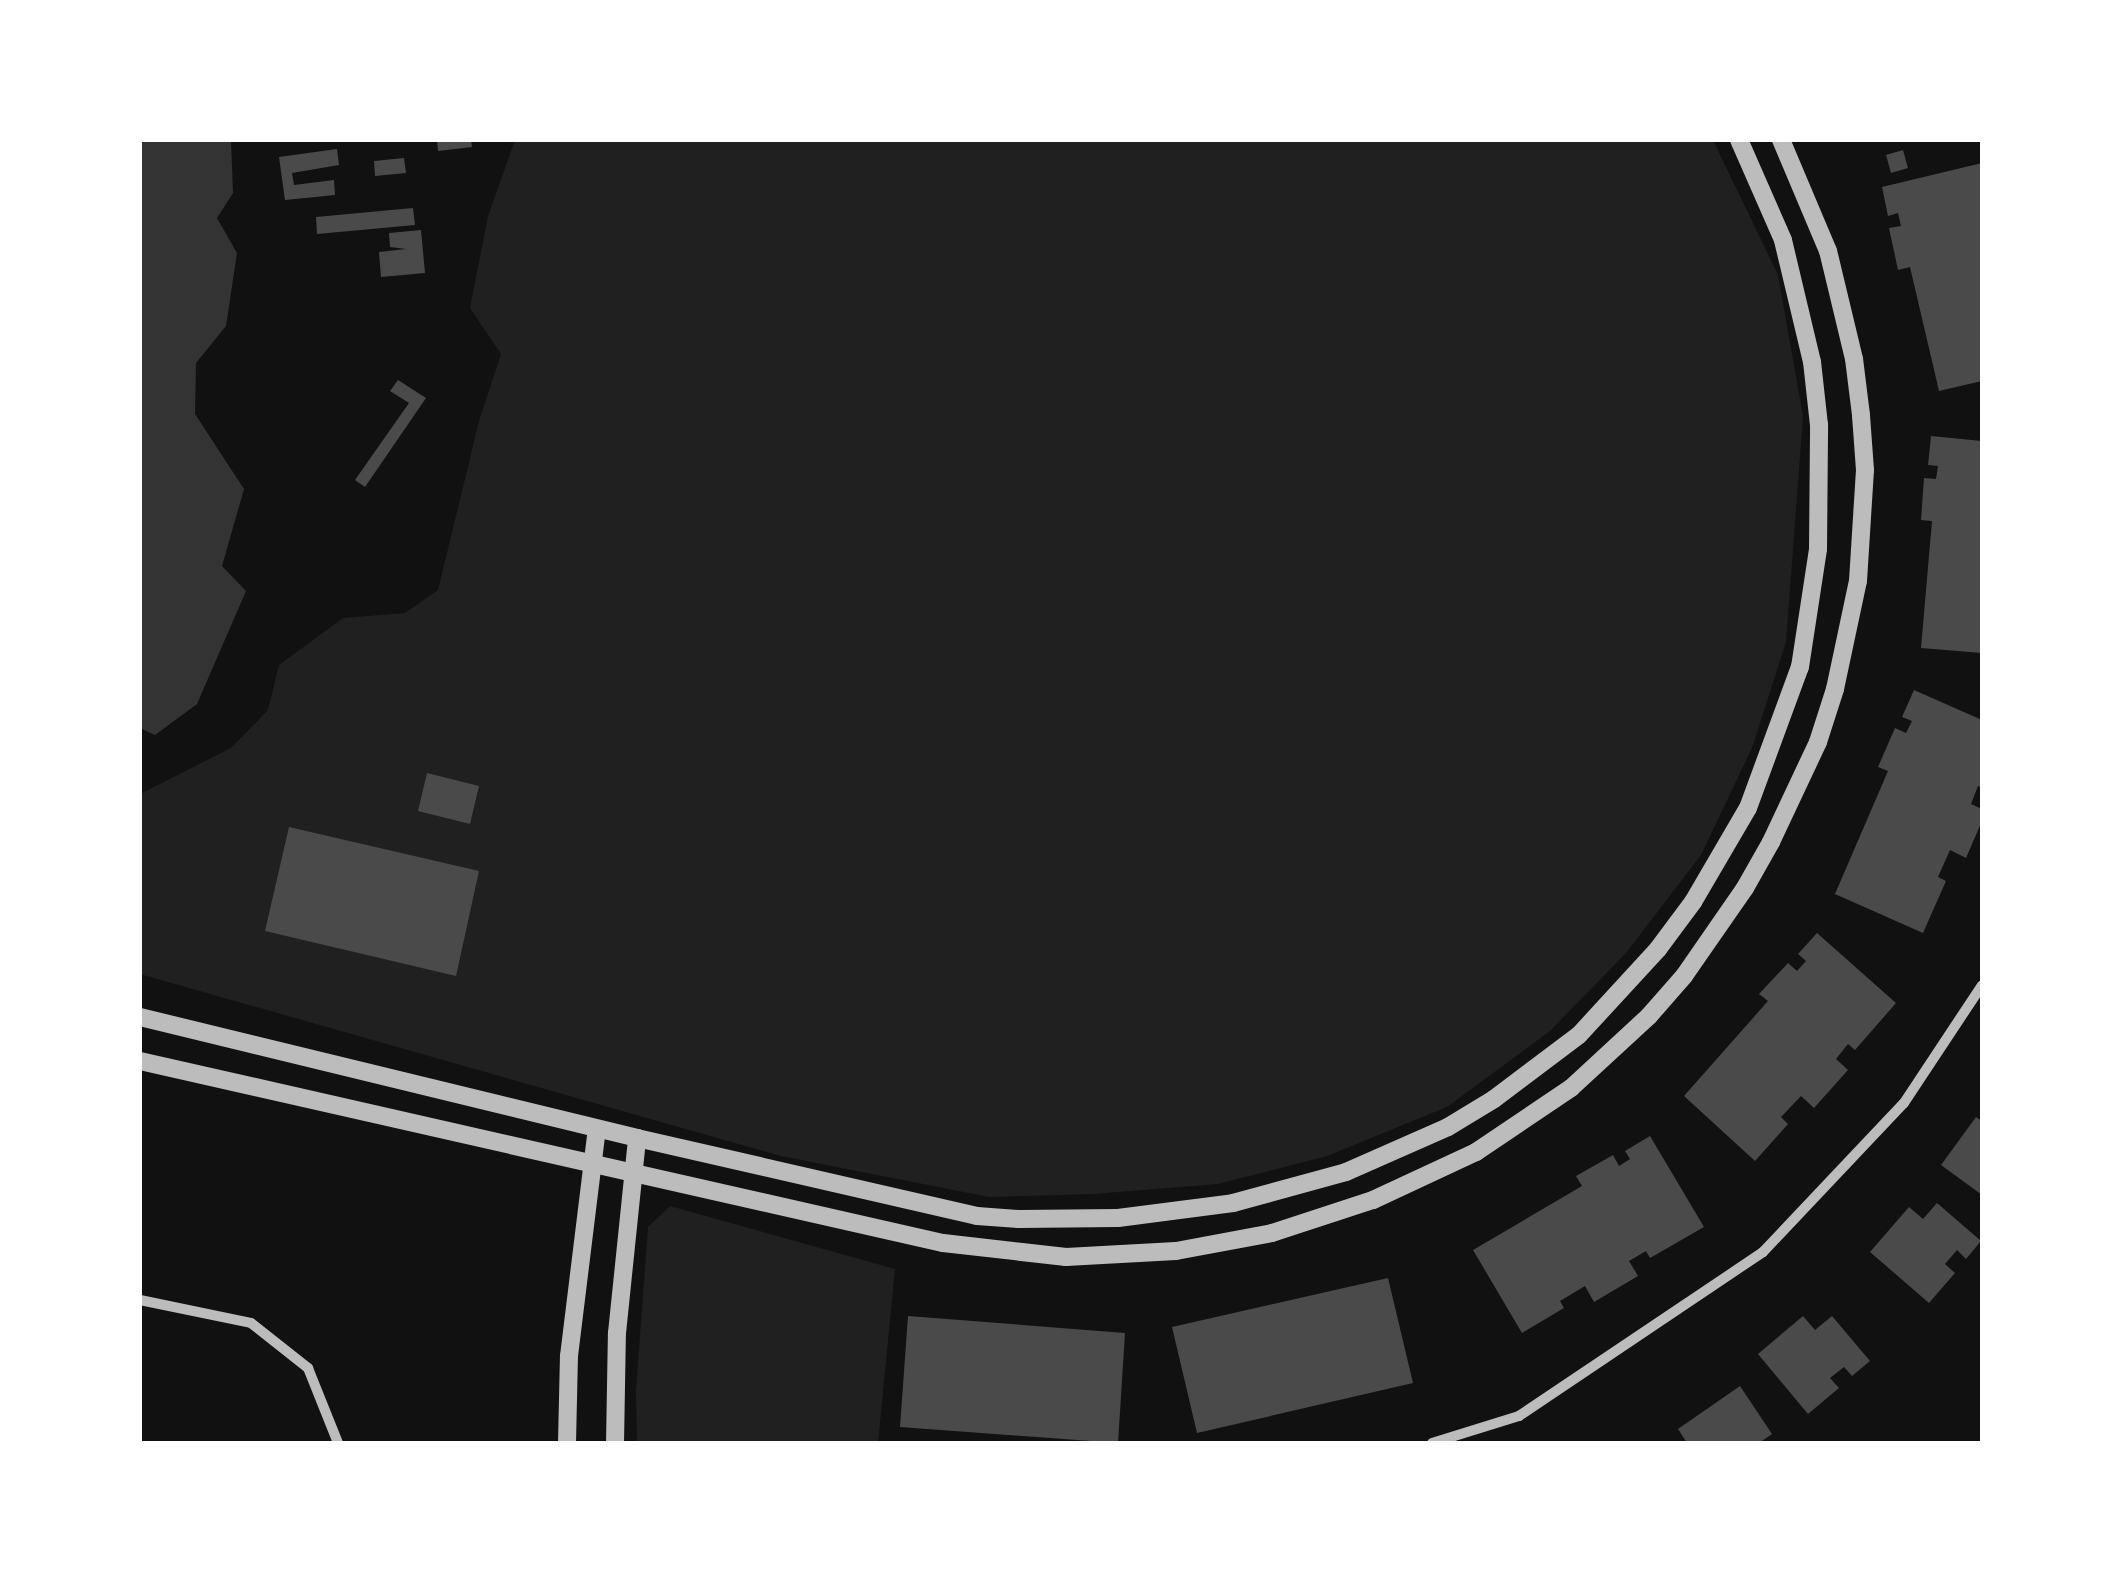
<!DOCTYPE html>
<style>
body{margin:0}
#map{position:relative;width:2122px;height:1583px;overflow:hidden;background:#111;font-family:Lato,sans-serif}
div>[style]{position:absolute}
.green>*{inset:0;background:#202020}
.water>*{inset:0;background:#333}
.building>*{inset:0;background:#4a4a4a}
.minor>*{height:10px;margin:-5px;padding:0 5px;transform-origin:5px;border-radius:5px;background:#bcbcbc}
.tertiary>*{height:18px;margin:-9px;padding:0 9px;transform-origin:9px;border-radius:9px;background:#bcbcbc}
span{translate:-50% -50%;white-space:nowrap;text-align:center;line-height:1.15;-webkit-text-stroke:10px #fff;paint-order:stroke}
.frame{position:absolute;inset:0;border:142px solid #fff;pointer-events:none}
</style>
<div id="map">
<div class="green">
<div style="clip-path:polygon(515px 140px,1713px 140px,1778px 275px,1803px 416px,1786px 642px,1752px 748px,1701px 855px,1626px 953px,1550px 1031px,1447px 1107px,1327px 1156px,1218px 1184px,1093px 1194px,989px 1197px,781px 1156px,140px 974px,140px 794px,231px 748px,268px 710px,279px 665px,343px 618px,405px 613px,438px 590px,479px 421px,501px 354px,470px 308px,488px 216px)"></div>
<div style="clip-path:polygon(670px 1206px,895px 1269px,878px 1443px,637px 1443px,636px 1391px,648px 1227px)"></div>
</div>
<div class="water">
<div style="clip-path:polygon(140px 140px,231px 140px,233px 193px,217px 218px,237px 253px,226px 326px,196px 363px,195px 414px,244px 489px,222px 566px,246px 591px,197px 704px,155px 735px,140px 728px)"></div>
</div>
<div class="building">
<div style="clip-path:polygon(437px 140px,471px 140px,472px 147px,438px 151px)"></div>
<div style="clip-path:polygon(337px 149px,339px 165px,292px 173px,294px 185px,334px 180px,335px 195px,285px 200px,279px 157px)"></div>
<div style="clip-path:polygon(1903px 150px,1908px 168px,1891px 173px,1886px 155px)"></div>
<div style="clip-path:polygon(404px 158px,406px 173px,375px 176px,374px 161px)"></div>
<div style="clip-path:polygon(1982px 163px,1982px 381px,1939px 391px,1910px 267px,1898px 270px,1889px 228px,1901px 226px,1898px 213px,1888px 216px,1882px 187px)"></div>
<div style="clip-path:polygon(413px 208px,415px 225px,317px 234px,316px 217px)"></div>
<div style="clip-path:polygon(421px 230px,425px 273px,381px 277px,379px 252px,406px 249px,390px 247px,389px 233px)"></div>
<div style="clip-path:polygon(398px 380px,426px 398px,365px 487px,355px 480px,409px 403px,390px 391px)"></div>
<div style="clip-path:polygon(1931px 436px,1982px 441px,1982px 653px,1921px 648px,1932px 521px,1921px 520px,1924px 478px,1936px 479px,1938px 466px,1928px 465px)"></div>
<div style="clip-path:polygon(1914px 690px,1982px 720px,1982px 787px,1978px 786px,1971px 804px,1982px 809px,1982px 821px,1966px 858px,1950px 850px,1938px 877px,1946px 881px,1923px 933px,1835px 894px,1888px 771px,1878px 767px,1895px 728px,1906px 733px,1912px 721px,1902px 717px)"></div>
<div style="clip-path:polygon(427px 773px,479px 786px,470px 824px,418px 811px)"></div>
<div style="clip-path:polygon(289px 827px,479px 871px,456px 976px,265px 931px)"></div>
<div style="clip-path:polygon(1817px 933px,1896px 1003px,1855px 1050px,1848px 1044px,1836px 1059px,1848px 1070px,1814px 1108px,1801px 1096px,1781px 1117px,1788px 1124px,1755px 1161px,1684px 1096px,1768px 1001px,1759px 994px,1788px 963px,1797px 971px,1806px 961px,1798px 954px)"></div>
<div style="clip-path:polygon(1976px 1117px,1982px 1121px,1982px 1195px,1941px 1165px)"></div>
<div style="clip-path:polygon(1650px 1136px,1704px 1227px,1650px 1258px,1646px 1251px,1629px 1261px,1638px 1276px,1594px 1302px,1585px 1286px,1560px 1301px,1564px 1308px,1522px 1333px,1473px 1250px,1582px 1186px,1576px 1176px,1613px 1155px,1619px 1166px,1630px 1159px,1625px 1151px)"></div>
<div style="clip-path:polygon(1937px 1203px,1981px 1241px,1966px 1259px,1957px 1250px,1945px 1264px,1955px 1273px,1929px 1303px,1870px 1252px,1909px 1207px,1923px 1219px)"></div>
<div style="clip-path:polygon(1388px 1278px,1413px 1383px,1197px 1433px,1172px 1327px)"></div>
<div style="clip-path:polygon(908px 1316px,1125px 1333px,1118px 1443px,900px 1427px)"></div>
<div style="clip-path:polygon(1803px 1316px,1815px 1330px,1832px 1316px,1870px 1361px,1852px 1376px,1844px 1367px,1830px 1378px,1839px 1388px,1808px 1414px,1758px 1354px)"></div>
<div style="clip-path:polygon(1740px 1386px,1772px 1434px,1759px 1443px,1687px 1443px,1678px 1429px)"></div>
</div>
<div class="minor">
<div style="left:140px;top:1300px;width:113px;rotate:11.7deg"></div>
<div style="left:251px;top:1323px;width:73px;rotate:38.3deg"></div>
<div style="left:308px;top:1368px;width:81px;rotate:68.2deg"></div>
<div style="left:1432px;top:1443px;width:91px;rotate:-17.2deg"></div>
<div style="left:1519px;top:1416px;width:294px;rotate:-33.9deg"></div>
<div style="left:1763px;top:1252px;width:205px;rotate:-46.6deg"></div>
<div style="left:1904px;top:1103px;width:141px;rotate:-56.5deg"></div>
</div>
<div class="tertiary">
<div style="left:140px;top:1017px;width:512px;rotate:13.68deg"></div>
<div style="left:637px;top:1138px;width:349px;rotate:12.9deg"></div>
<div style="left:977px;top:1216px;width:42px;rotate:4.1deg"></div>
<div style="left:1019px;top:1219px;width:99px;rotate:-0.6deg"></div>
<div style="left:1118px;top:1218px;width:116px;rotate:-7.4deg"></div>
<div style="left:1233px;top:1203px;width:117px;rotate:-15.3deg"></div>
<div style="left:1346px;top:1172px;width:111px;rotate:-23.8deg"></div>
<div style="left:1448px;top:1127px;width:54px;rotate:-31.3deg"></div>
<div style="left:1494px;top:1099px;width:106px;rotate:-37deg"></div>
<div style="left:1579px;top:1035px;width:117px;rotate:-47.4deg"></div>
<div style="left:1658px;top:949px;width:59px;rotate:-53.3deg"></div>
<div style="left:1693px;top:902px;width:109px;rotate:-59.7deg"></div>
<div style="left:1748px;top:808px;width:150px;rotate:-69.8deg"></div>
<div style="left:1800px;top:667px;width:119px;rotate:-81.3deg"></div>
<div style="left:1818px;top:549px;width:124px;rotate:-89.5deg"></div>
<div style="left:1819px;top:425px;width:63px;rotate:-96.3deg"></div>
<div style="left:1812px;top:362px;width:125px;rotate:-103.4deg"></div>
<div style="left:1783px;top:240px;width:109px;rotate:-113.7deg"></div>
<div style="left:140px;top:1061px;width:823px;rotate:12.77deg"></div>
<div style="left:943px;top:1243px;width:124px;rotate:6.5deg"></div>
<div style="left:1066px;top:1257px;width:110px;rotate:-3.1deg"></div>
<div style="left:1176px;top:1251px;width:98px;rotate:-10.6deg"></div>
<div style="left:1272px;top:1233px;width:106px;rotate:-18.1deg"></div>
<div style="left:1373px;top:1200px;width:114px;rotate:-25deg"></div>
<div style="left:1476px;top:1152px;width:115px;rotate:-34deg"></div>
<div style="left:1571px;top:1088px;width:106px;rotate:-42.7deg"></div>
<div style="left:1649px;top:1016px;width:53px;rotate:-48.8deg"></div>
<div style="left:1684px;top:976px;width:107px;rotate:-55.3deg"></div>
<div style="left:1745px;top:888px;width:53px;rotate:-60.5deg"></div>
<div style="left:1771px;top:842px;width:110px;rotate:-64.8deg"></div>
<div style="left:1818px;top:742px;width:56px;rotate:-72.2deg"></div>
<div style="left:1835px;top:689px;width:110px;rotate:-78deg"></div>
<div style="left:1858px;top:581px;width:111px;rotate:-86.4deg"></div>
<div style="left:1865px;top:470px;width:55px;rotate:-94.2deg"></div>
<div style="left:1861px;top:415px;width:56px;rotate:-97.1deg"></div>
<div style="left:1854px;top:359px;width:111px;rotate:-103.5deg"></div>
<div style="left:1828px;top:251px;width:121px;rotate:-112.9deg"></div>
<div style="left:567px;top:1443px;width:87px;rotate:-88.7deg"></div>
<div style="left:569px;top:1356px;width:229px;rotate:-83deg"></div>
<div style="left:615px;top:1443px;width:110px;rotate:-89deg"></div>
<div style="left:617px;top:1333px;width:196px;rotate:-84.1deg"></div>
</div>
<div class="frame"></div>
</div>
